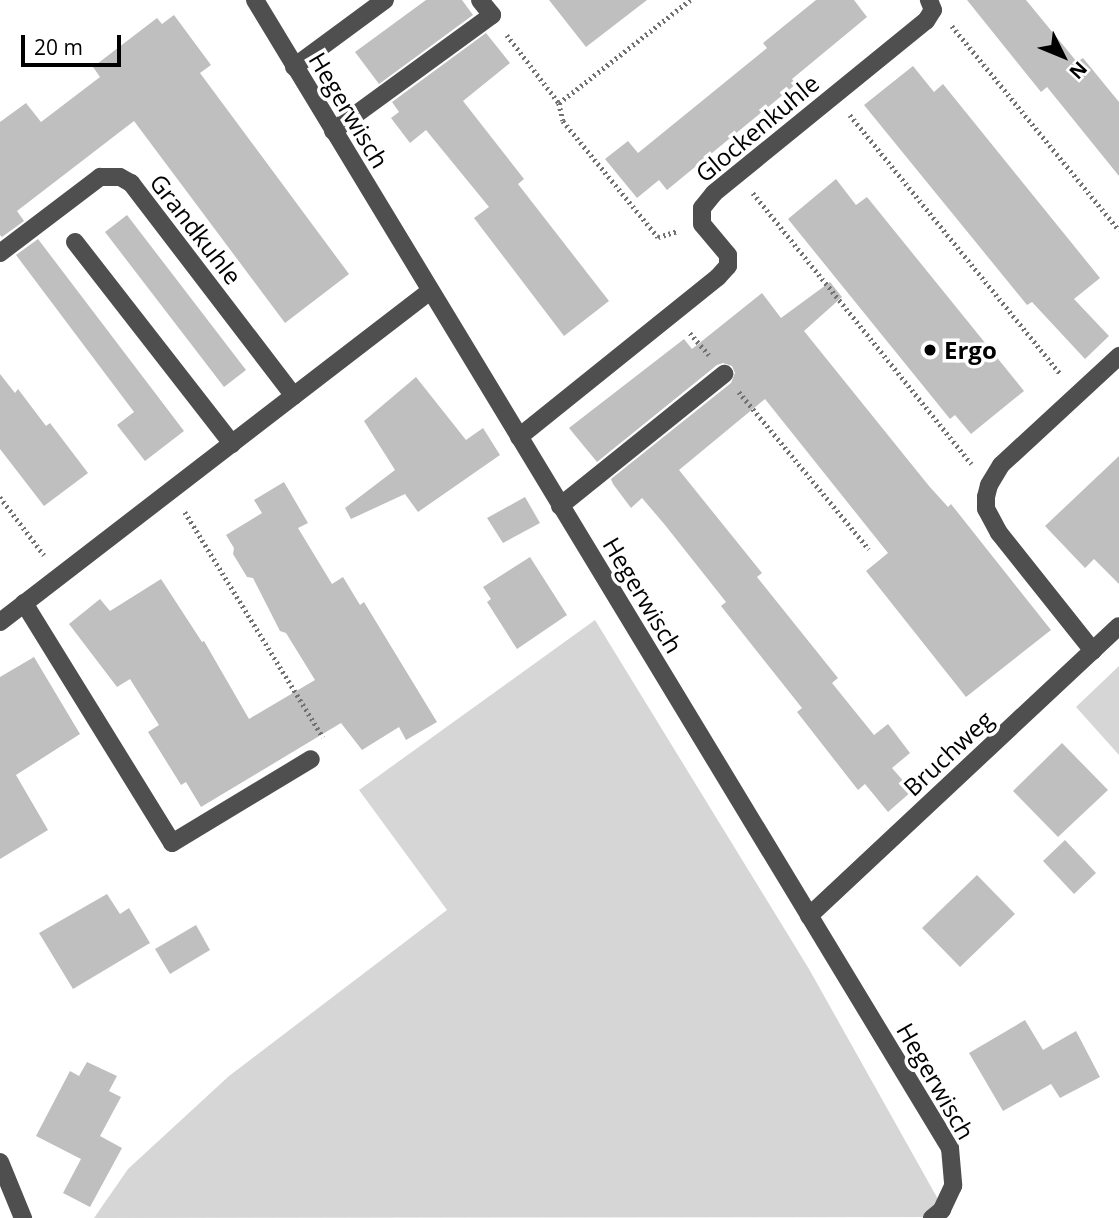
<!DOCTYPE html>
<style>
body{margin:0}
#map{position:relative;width:1119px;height:1218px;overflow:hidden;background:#fff;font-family:"Open Sans",sans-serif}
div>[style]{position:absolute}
.green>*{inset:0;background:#d6d6d6}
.building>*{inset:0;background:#bfbfbf}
.path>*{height:4.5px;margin-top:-2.25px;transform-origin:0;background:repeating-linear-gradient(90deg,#717171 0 2px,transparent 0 5.5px)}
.minor>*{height:18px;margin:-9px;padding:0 9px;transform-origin:9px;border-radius:9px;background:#4f4f4f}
.dots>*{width:19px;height:19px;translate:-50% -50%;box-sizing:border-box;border:4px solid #fff;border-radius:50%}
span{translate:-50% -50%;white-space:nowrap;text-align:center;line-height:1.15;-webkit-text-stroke:7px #fff;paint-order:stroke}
.street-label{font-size:24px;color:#000}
.poi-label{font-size:24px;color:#000;font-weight:700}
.left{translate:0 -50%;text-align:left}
.north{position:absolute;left:1028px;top:21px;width:70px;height:70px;-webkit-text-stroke:5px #fff;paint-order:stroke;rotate:133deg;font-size:19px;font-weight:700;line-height:28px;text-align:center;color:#000}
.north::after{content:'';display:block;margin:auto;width:24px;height:32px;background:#000;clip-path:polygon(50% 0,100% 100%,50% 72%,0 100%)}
.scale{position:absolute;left:21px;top:35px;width:100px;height:32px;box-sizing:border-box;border:4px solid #000;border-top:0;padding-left:9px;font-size:21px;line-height:24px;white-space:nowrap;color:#000;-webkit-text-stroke:5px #fff;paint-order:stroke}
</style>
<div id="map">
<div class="green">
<div style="clip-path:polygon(595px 620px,809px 969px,948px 1217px,94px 1218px,128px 1169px,229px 1076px,447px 910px,359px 790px)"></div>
<div style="clip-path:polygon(1119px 666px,1119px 755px,1076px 707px)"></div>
</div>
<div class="building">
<div style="clip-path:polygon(426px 0,462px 0,473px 15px,379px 84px,355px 52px)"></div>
<div style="clip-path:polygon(549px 0,647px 0,586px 47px)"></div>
<div style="clip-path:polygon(816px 0,854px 0,867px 17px,792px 79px,796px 84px,667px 190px,659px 180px,637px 198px,605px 159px,628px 141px,638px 153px,767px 48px,763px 43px)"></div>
<div style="clip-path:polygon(967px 0,1026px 0,1077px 62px,1083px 58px,1119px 102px,1119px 176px,1047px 87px,1041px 92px)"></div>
<div style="clip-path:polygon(174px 15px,211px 65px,200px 73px,349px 274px,285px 323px,134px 121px,17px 211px,24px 221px,2px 237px,0 235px,0 122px,26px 103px,41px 122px,100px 77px,93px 67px,157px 18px,162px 24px)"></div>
<div style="clip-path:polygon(486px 33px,510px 63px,463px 101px,524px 179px,518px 184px,609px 301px,564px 336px,474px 218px,489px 207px,426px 130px,410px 143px,391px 118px,399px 112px,392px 102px)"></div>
<div style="clip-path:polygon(913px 66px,934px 92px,943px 84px,1100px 278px,1074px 299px,1109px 336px,1085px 359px,1032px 302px,1027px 305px,864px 105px)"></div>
<div style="clip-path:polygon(836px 179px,856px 205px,867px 197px,1024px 391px,971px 434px,955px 415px,950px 419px,788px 219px)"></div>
<div style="clip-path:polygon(127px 215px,246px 370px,224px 387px,105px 232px)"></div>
<div style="clip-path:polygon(38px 239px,184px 431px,145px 461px,117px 425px,134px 412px,16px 255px)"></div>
<div style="clip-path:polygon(830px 282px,842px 297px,804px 331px,929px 486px,948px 507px,951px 504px,1051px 630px,966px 697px,866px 571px,888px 553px,765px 399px,679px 470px,762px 573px,757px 577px,838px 678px,832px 683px,874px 735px,888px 724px,910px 753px,892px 768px,912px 791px,888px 812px,865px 784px,858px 790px,797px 712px,802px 708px,721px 606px,726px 602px,665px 525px,642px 498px,631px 508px,613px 484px,611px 479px,731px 383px,735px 373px,732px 366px,723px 363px,717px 365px,597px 462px,569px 428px,684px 339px,692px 349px,762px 293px,781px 318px)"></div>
<div style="clip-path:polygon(0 374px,15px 393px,18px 389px,46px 426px,50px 423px,88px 473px,44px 506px,0 449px)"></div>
<div style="clip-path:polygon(416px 377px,466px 440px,483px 428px,500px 455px,418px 512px,405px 494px,351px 519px,345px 508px,395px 470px,364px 421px)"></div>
<div style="clip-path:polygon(1119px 456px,1119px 584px,1094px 559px,1085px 568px,1045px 526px)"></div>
<div style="clip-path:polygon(284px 482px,308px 523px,298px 528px,332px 584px,343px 577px,360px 605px,364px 602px,437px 722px,406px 740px,399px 727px,362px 750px,341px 723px,201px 807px,186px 782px,181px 785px,148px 732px,159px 725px,130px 679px,117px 687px,69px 624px,100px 599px,110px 611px,161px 579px,202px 642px,204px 641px,249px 719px,315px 680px,286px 633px,280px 631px,253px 578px,247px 577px,233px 554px,234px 548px,226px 535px,262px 513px,254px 500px)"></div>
<div style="clip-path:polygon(525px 497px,540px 523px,503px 543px,487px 518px)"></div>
<div style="clip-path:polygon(530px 557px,567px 615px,517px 649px,487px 602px,491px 599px,483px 587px)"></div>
<div style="clip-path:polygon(34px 657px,80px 734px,16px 775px,48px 830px,0 859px,0 677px)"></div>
<div style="clip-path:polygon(1062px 743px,1108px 790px,1058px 837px,1013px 791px)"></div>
<div style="clip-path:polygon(1065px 840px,1096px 873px,1074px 894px,1043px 861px)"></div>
<div style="clip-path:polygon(977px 875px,1015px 914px,960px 967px,922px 928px)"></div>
<div style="clip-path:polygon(107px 894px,120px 914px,129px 908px,150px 943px,73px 989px,39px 933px)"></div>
<div style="clip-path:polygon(196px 925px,210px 950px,170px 974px,155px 949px)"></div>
<div style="clip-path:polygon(1025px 1020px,1043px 1050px,1076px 1031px,1100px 1077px,1060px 1098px,1051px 1084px,1003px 1111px,969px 1053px)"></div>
<div style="clip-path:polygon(87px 1062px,117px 1076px,109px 1091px,121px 1097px,100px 1136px,122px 1148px,90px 1207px,63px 1193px,81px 1159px,36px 1136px,70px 1071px,79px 1076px)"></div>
</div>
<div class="path">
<div style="left:952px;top:26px;width:264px;rotate:50.7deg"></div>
<div style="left:507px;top:35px;width:86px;rotate:52.6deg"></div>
<div style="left:559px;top:103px;width:18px;rotate:77deg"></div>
<div style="left:563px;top:121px;width:150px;rotate:50.7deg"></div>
<div style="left:658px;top:237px;width:21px;rotate:-17deg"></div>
<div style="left:559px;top:103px;width:167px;rotate:-38.2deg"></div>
<div style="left:850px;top:115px;width:335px;rotate:50.9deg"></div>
<div style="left:753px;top:193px;width:348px;rotate:51.1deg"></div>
<div style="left:690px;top:333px;width:29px;rotate:49deg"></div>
<div style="left:739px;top:392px;width:204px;rotate:50.4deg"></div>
<div style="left:0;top:497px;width:73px;rotate:52.8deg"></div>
<div style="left:185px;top:512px;width:264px;rotate:58.5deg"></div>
</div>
<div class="minor">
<div style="left:255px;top:0;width:1342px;rotate:58.81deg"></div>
<div style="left:950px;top:1148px;width:38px;rotate:85deg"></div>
<div style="left:953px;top:1186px;width:26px;rotate:115deg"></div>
<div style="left:942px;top:1210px;width:13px;rotate:141deg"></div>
<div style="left:294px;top:67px;width:113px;rotate:-36.4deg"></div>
<div style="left:333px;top:131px;width:197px;rotate:-36.1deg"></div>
<div style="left:492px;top:15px;width:19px;rotate:-129deg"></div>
<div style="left:75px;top:242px;width:256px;rotate:52.1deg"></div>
<div style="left:0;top:253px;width:126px;rotate:-37.2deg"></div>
<div style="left:100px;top:177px;width:20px"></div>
<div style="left:120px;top:177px;width:13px;rotate:29deg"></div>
<div style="left:131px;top:183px;width:268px;rotate:52.6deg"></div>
<div style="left:519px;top:437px;width:255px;rotate:-38.8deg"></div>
<div style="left:718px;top:277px;width:15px;rotate:-48deg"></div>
<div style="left:728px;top:266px;width:11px;rotate:-90deg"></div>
<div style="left:728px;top:255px;width:40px;rotate:-130deg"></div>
<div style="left:702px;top:224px;width:16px;rotate:-90deg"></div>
<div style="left:702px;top:208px;width:19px;rotate:-51deg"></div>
<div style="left:714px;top:193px;width:273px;rotate:-39.1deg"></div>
<div style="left:926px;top:21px;width:13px;rotate:-58deg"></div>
<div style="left:933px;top:10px;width:11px;rotate:-112deg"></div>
<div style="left:560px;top:506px;width:211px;rotate:-38.8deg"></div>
<div style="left:24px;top:603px;width:282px;rotate:58.3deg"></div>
<div style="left:172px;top:843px;width:162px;rotate:-31.1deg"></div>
<div style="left:0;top:622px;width:543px;rotate:-37.59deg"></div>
<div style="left:1093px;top:651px;width:151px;rotate:-128.5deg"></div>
<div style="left:999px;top:533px;width:27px;rotate:-118deg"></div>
<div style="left:986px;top:509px;width:12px;rotate:-90deg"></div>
<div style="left:986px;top:497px;width:12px;rotate:-76deg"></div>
<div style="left:989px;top:485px;width:23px;rotate:-59deg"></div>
<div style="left:1001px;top:465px;width:161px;rotate:-42.7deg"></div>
<div style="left:809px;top:916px;width:424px;rotate:-43.1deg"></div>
<div style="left:0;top:1162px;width:61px;rotate:67.7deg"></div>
</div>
<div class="dots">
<div style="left:930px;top:350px;background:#000"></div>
</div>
<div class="street-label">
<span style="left:349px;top:110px;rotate:59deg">Hegerwisch</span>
<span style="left:757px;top:128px;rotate:-40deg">Glockenkuhle</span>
<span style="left:196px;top:229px;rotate:52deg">Grandkuhle</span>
<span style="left:643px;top:595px;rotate:59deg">Hegerwisch</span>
<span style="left:948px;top:753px;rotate:-43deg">Bruchweg</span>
<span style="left:936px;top:1081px;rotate:60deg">Hegerwisch</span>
</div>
<div class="poi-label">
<span class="left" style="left:944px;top:350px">Ergo</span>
</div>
<div class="north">N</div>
<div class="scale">20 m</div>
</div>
